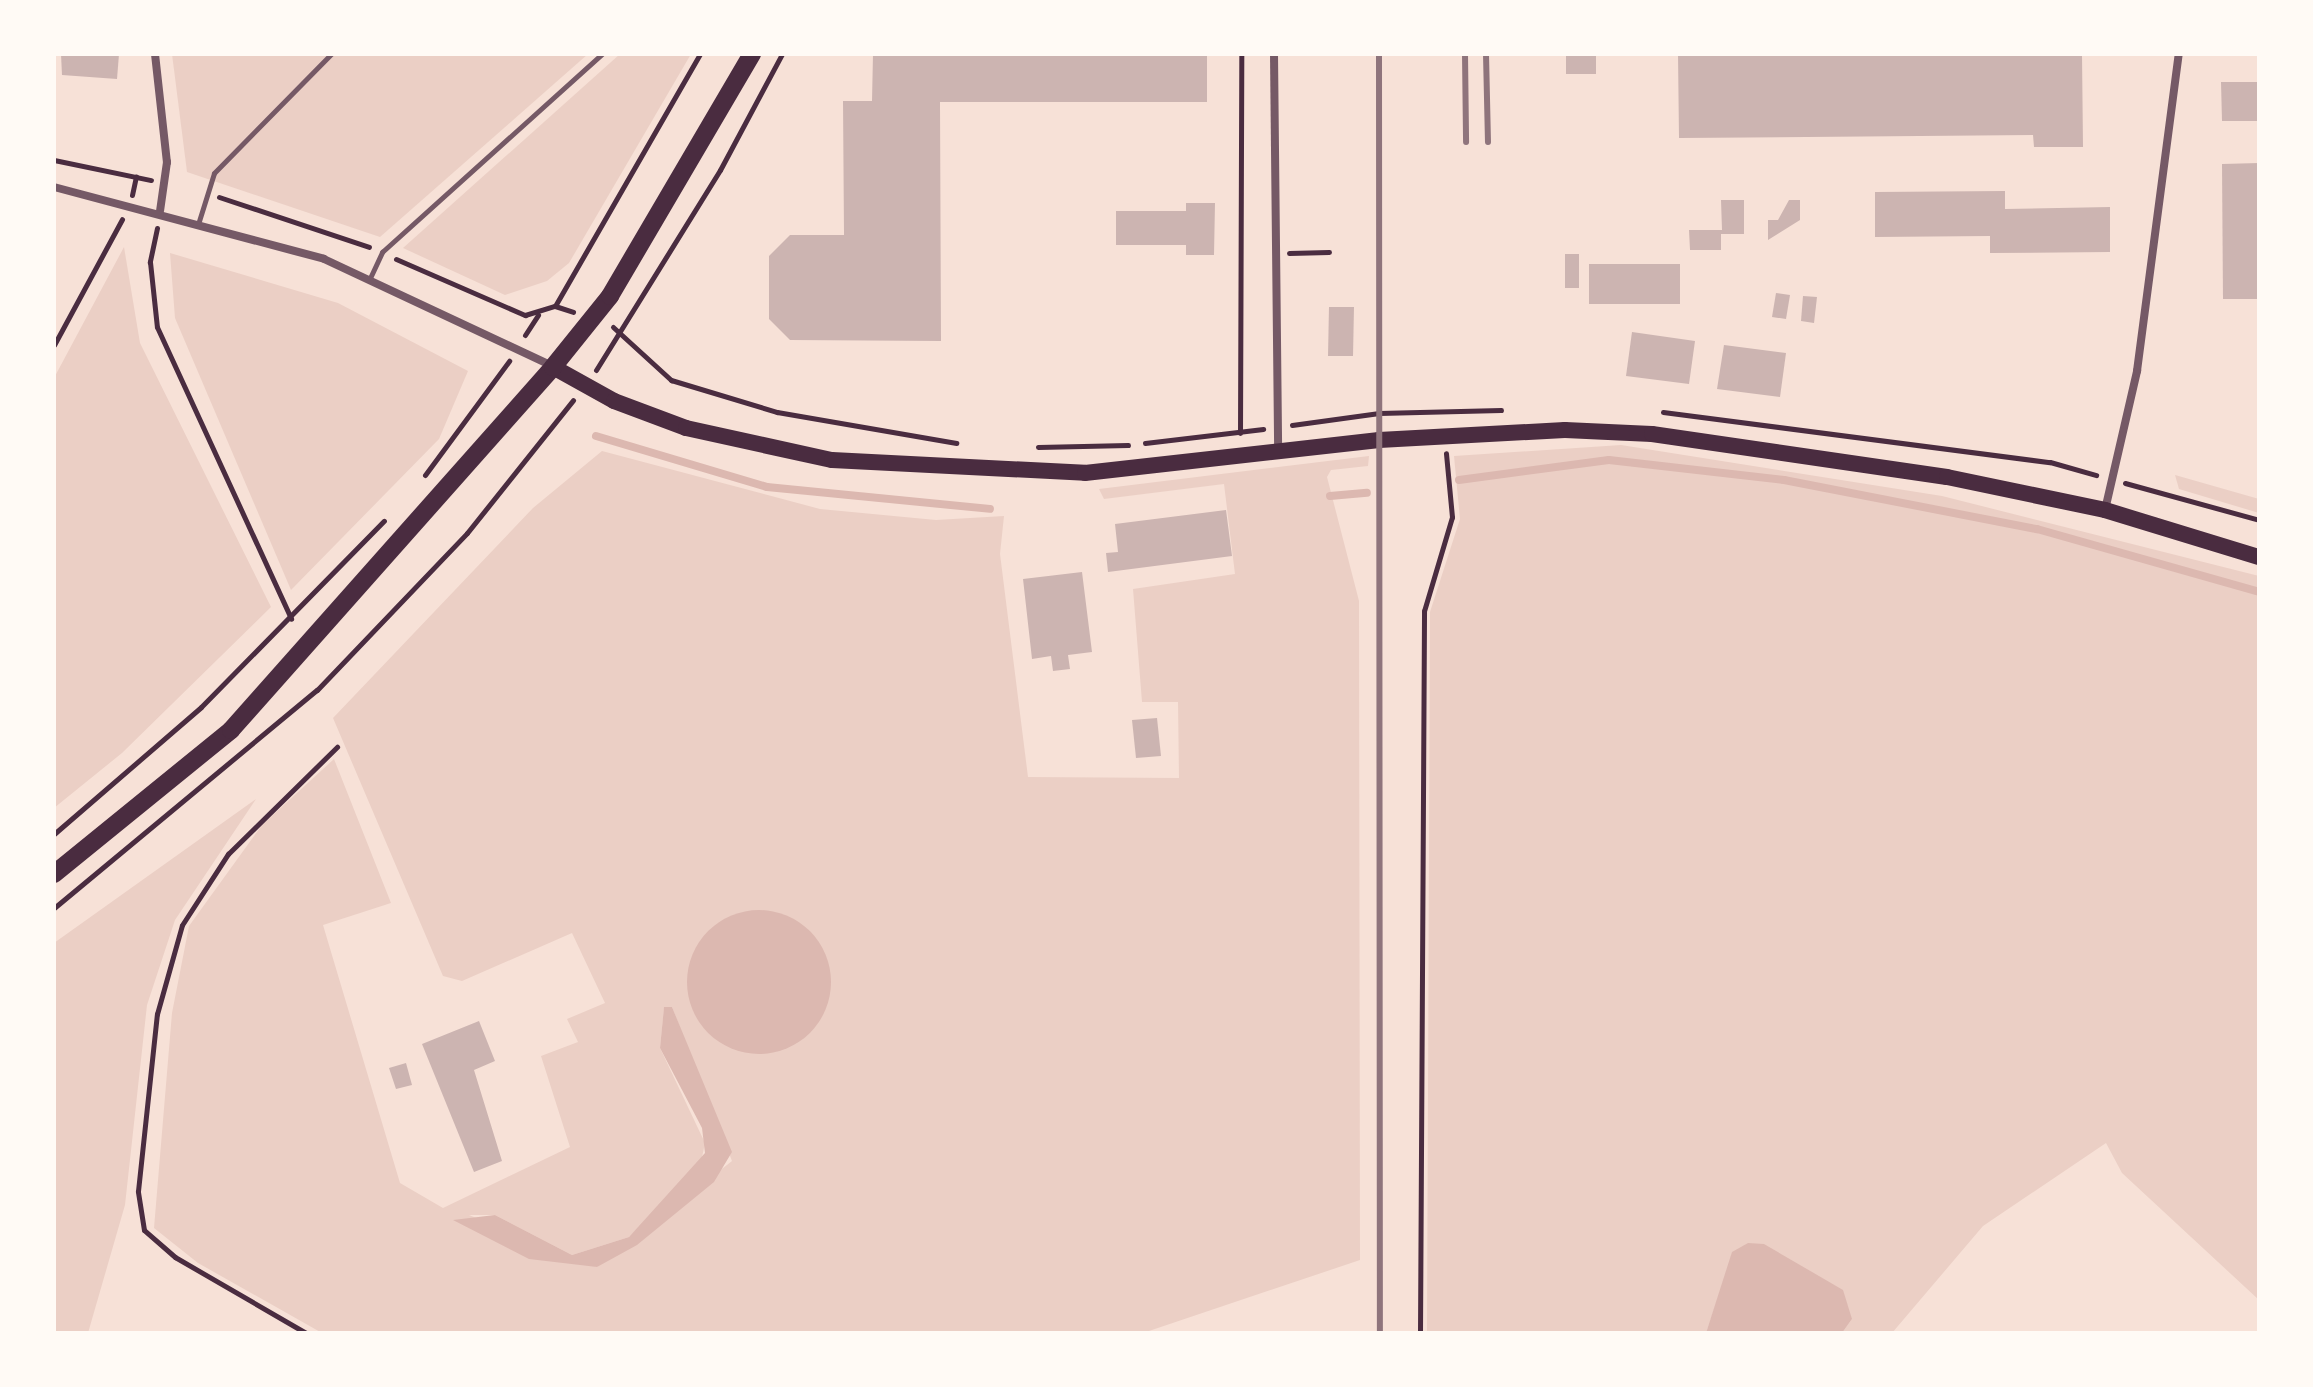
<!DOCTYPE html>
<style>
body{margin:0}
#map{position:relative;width:2313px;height:1387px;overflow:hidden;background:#f7e1d7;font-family:"Asap Condensed",sans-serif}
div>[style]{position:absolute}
.green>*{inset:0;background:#ebcfc5}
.water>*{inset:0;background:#dcb8b0}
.round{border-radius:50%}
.stream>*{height:8px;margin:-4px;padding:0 4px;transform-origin:4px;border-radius:4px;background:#dcb8b0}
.building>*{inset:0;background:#ccb4b1}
.path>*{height:5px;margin:-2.5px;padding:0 2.5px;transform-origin:2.5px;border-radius:2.5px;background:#4a2c40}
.service>*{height:5px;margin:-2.5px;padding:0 2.5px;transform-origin:2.5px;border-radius:2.5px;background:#755966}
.minor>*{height:8px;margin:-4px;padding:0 4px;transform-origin:4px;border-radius:4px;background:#755966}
.secondary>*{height:16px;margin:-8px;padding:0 8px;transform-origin:8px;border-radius:8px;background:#4a2c40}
.primary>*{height:18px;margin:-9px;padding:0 9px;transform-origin:9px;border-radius:9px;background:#4a2c40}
.rail>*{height:6px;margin:-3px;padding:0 3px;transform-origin:3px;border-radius:3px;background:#8f747c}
span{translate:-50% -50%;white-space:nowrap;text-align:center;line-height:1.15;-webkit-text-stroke:7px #fffaf5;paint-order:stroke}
.frame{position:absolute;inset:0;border:56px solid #fffaf5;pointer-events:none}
</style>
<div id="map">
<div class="green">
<div style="clip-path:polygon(172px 54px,588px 54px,380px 237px,187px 172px)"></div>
<div style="clip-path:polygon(620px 54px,691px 54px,569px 263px,547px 281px,505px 295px,403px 248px)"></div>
<div style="clip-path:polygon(124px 247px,140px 343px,271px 607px,122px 753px,54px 808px,54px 378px)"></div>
<div style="clip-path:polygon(170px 253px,338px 303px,468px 371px,439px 439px,291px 590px,175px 318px)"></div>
<div style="clip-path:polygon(1621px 445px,1942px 496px,2259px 576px,2259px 1300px,2122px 1173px,2106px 1143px,1983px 1226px,1892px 1333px,1842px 1333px,1852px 1319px,1718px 1298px,1706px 1333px,1427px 1333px,1430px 612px,1460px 519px,1454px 456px)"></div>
<div style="clip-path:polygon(evenodd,602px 451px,820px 509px,936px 520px,1004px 516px,1000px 554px,1028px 777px,1179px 778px,1178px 702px,1142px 702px,1133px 589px,1235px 574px,1224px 484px,1104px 499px,1099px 489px,1369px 456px,1368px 466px,1331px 470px,1327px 477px,1359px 601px,1360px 1260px,1143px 1333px,322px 1333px,198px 1263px,154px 1228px,172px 1013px,189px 926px,262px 825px,334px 759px,391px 903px,323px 925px,400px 1183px,443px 1208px,570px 1147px,541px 1056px,578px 1042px,567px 1019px,605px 1003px,572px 933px,462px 981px,443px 976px,333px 718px,533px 508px,602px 451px,672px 1007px,732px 1161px,597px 1267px,469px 1215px,495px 1215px,572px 1255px,629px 1237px,663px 1203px,701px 1162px,705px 1143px,660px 1048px,664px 1008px,672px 1007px)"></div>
<div style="clip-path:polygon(2175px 475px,2259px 499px,2259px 513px,2179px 489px)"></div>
<div style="clip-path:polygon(256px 799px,175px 920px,147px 1005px,125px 1205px,88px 1333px,54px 1333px,54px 943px)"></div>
</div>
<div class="water">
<div class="round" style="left:687px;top:910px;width:144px;height:144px"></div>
<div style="clip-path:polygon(664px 1007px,672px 1007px,732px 1152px,714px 1182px,637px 1245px,597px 1267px,529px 1259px,453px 1220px,495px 1215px,572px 1255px,629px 1237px,705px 1153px,702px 1128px,660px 1048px)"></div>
<div style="clip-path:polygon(1748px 1243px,1764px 1244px,1843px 1290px,1852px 1319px,1842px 1333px,1706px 1333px,1732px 1252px)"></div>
</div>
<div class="stream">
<div style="left:596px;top:436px;width:178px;rotate:16.6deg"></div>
<div style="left:767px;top:487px;width:224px;rotate:5.6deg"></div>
<div style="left:1459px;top:480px;width:151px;rotate:-7.6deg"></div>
<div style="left:1609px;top:460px;width:176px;rotate:6.5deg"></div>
<div style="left:1784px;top:480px;width:258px;rotate:11deg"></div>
<div style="left:2037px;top:529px;width:231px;rotate:15.8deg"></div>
<div style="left:1330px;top:496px;width:37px;rotate:-5deg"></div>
</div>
<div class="building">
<div style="clip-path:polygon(61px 54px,119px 54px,117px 79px,62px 75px)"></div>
<div style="clip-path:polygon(873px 54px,1207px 54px,1207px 102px,940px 102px,941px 341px,790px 340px,769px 319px,769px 256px,790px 235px,844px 235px,843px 101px,872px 101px)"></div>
<div style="clip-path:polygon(1566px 54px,1596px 54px,1596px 74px,1566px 74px)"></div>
<div style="clip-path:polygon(1678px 54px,2082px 54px,2083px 147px,2034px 147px,2033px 135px,1679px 138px)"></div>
<div style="clip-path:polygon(2221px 82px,2259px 82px,2259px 121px,2222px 121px)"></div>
<div style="clip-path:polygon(2259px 163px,2259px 299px,2223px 299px,2222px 164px)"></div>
<div style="clip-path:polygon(2005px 191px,2005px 209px,2110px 207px,2110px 252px,1990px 253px,1990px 236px,1875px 237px,1875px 192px)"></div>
<div style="clip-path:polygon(1721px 200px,1744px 200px,1744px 234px,1721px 234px,1721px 250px,1690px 250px,1689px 230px,1722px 230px)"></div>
<div style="clip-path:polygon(1789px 200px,1800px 200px,1800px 220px,1768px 240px,1768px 220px,1778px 220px)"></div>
<div style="clip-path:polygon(1186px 203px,1215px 203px,1214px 255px,1186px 255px,1186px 245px,1116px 245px,1116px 211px,1186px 211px)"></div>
<div style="clip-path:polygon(1565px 254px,1579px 254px,1579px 288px,1565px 288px)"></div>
<div style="clip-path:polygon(1589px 264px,1680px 264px,1680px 304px,1589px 304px)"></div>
<div style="clip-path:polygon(1776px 293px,1790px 295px,1786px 319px,1772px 317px)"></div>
<div style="clip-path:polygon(1803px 296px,1817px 297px,1814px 323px,1801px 321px)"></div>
<div style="clip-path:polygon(1329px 307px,1354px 307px,1353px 356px,1328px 356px)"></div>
<div style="clip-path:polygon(1632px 332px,1695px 341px,1689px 384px,1626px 376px)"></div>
<div style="clip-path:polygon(1724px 345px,1786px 353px,1780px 397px,1717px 389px)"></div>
<div style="clip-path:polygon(1226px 510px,1232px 556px,1108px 572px,1106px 553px,1118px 552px,1115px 524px)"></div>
<div style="clip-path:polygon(1082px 572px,1092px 652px,1068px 655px,1070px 669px,1053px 671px,1051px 656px,1032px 659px,1023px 579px)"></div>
<div style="clip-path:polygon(1157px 718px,1161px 756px,1136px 758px,1132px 720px)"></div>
<div style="clip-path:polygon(479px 1021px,495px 1061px,474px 1070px,502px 1161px,474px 1172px,422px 1044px)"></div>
<div style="clip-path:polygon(406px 1063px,412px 1085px,396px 1089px,389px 1068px)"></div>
</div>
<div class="path">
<div style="left:54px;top:160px;width:99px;rotate:11.7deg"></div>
<div style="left:132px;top:195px;width:19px;rotate:-78deg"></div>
<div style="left:219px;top:197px;width:158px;rotate:18.4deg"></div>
<div style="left:157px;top:228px;width:35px;rotate:102deg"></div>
<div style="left:150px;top:262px;width:65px;rotate:83.9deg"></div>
<div style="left:157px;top:327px;width:321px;rotate:65.3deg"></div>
<div style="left:1289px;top:253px;width:40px;rotate:-1.4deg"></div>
<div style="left:396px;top:259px;width:141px;rotate:23.5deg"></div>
<div style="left:525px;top:315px;width:31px;rotate:-17deg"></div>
<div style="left:555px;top:306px;width:291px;rotate:-60.1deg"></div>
<div style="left:555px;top:306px;width:19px;rotate:18deg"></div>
<div style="left:613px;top:327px;width:79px;rotate:42.4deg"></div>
<div style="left:671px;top:380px;width:111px;rotate:16.8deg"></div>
<div style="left:777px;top:412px;width:182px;rotate:9.8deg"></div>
<div style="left:525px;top:335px;width:24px;rotate:-57deg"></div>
<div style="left:54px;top:345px;width:143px;rotate:-61.6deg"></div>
<div style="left:596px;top:370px;width:235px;rotate:-58.2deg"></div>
<div style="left:720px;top:170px;width:132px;rotate:-61.9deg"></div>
<div style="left:1663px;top:412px;width:390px;rotate:7.4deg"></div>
<div style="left:2050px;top:462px;width:48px;rotate:15.8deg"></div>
<div style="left:1292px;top:425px;width:88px;rotate:-7.9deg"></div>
<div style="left:1379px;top:413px;width:122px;rotate:-1.4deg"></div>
<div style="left:1240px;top:433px;width:379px;rotate:-89.8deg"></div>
<div style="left:1145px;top:443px;width:119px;rotate:-6.8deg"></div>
<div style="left:1038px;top:447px;width:90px;rotate:-1.3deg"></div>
<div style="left:425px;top:475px;width:142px;rotate:-53.6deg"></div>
<div style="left:2125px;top:483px;width:139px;rotate:15.4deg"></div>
<div style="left:54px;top:834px;width:194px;rotate:-40.8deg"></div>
<div style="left:201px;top:707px;width:261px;rotate:-45.5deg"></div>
<div style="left:54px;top:908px;width:342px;rotate:-39.7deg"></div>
<div style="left:317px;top:690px;width:217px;rotate:-46.3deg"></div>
<div style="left:467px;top:533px;width:170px;rotate:-51.4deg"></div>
<div style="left:306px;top:1333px;width:151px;rotate:-149.9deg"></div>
<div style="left:175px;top:1257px;width:41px;rotate:-138.9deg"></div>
<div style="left:144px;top:1230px;width:39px;rotate:-99deg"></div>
<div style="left:138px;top:1191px;width:178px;rotate:-83.9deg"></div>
<div style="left:157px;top:1014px;width:92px;rotate:-74.3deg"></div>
<div style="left:182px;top:925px;width:85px;rotate:-57.1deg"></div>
<div style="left:228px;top:854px;width:153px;rotate:-44.5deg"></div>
<div style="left:1420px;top:1333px;width:722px;rotate:-89.68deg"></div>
<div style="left:1424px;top:611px;width:98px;rotate:-73.4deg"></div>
<div style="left:1452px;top:517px;width:64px;rotate:-95.4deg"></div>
</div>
<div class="service">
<div style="left:199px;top:221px;width:50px;rotate:-72.6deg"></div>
<div style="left:214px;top:173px;width:167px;rotate:-45.5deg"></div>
<div style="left:370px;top:278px;width:29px;rotate:-65deg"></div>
<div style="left:382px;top:252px;width:296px;rotate:-42deg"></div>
</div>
<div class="minor">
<div style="left:155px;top:54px;width:109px;rotate:83.7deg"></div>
<div style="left:167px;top:162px;width:49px;rotate:98.1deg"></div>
<div style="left:1274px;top:54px;width:397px;rotate:89.4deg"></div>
<div style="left:54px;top:187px;width:279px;rotate:14.9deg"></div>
<div style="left:324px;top:259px;width:252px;rotate:25.1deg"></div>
<div style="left:2105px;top:510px;width:143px;rotate:-77deg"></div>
<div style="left:2137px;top:371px;width:320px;rotate:-82.5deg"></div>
</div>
<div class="secondary">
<div style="left:553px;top:367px;width:70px;rotate:29.1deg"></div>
<div style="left:614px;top:401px;width:77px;rotate:20.6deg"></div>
<div style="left:686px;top:428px;width:149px;rotate:12.4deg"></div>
<div style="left:832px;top:460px;width:253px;rotate:2.9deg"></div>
<div style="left:1085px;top:473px;width:296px;rotate:-6.4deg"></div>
<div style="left:1379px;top:440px;width:186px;rotate:-3.1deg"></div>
<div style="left:1565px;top:430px;width:87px;rotate:2.6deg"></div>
<div style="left:1652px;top:434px;width:298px;rotate:8.3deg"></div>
<div style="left:1947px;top:477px;width:161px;rotate:11.8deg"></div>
<div style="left:2105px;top:510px;width:161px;rotate:17deg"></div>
</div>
<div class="primary">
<div style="left:54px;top:874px;width:228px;rotate:-39.1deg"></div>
<div style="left:231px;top:730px;width:485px;rotate:-48.4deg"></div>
<div style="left:553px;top:367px;width:91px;rotate:-51.2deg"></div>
<div style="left:610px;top:296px;width:281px;rotate:-59.6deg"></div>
</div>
<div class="rail">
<div style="left:1379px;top:54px;width:1279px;rotate:89.96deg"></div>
<div style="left:1465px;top:54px;width:88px;rotate:89.3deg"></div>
<div style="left:1486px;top:54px;width:88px;rotate:88.7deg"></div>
</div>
<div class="frame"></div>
</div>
